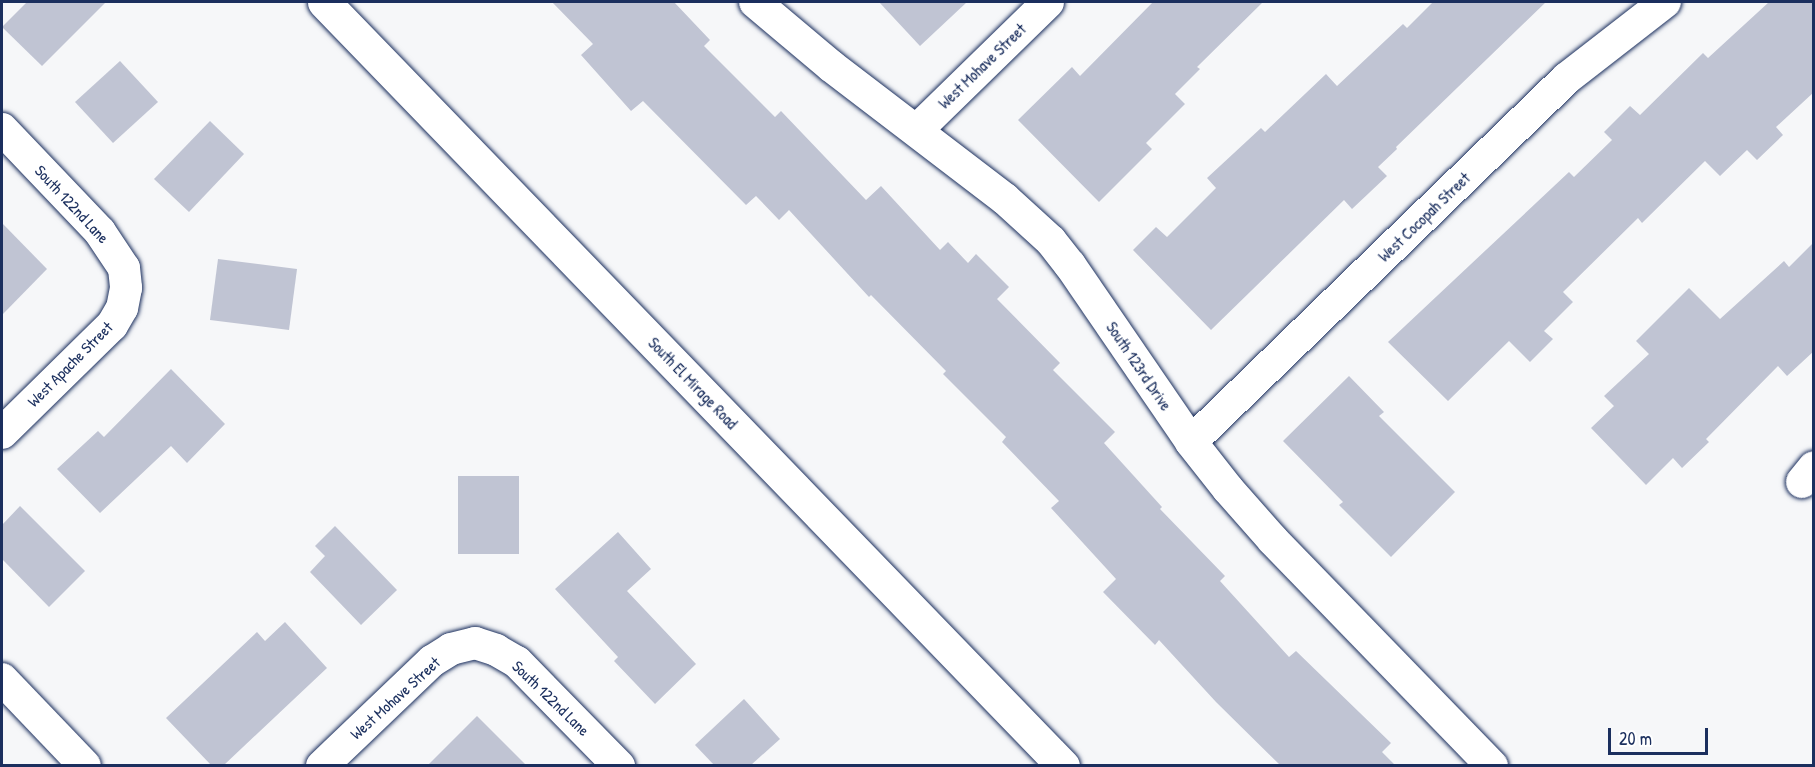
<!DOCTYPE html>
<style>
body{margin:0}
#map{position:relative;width:1815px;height:767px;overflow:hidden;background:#f6f7f9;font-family:"Patrick Hand",sans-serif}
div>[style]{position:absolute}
.building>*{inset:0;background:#c0c4d3}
.roads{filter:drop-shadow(0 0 2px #1b2f5e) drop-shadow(0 0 2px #1b2f5e)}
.street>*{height:32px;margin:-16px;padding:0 16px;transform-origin:16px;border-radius:16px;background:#fff}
.secondary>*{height:33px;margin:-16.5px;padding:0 16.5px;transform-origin:16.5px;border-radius:16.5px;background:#fff}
span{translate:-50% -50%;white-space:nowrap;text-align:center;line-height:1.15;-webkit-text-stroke:5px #fff;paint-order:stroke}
.street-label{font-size:16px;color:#1b2f5e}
.frame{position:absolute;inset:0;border:3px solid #1b2f5e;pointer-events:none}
.scale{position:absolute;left:1608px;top:728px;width:100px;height:27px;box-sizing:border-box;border:3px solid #1b2f5e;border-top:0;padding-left:8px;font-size:18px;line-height:21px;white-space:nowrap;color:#1b2f5e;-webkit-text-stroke:4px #fff;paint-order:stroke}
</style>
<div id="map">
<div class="building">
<div style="clip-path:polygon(27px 2px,106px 2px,42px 66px,2px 27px)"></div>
<div style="clip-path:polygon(552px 2px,674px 2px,710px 40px,704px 46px,775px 117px,781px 111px,866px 200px,881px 186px,940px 250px,948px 242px,968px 263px,976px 254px,1009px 287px,997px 299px,1060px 363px,1053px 370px,1115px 432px,1104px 443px,1162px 507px,1160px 509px,1225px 576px,1220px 581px,1289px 657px,1296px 651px,1391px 743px,1382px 752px,1395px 765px,1280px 765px,1216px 702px,1159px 640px,1155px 645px,1103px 592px,1116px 579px,1051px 508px,1059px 501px,1002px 442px,1006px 437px,943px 374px,946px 371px,871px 295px,869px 297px,789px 210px,779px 220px,756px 196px,746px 205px,643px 101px,631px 111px,581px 55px,593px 44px)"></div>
<div style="clip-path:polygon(879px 2px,967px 2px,920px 46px)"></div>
<div style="clip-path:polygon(1153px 2px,1263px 2px,1197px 67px,1200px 69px,1175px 94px,1185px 104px,1146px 143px,1152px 149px,1099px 202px,1018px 120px,1072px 67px,1080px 76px)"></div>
<div style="clip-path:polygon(1433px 2px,1546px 2px,1396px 147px,1397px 149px,1378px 167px,1387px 176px,1352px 209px,1344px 200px,1211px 330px,1133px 250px,1156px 227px,1167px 237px,1216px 188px,1207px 178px,1261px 128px,1265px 132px,1326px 74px,1337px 86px,1403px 24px,1407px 28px)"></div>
<div style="clip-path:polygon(1769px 2px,1814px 2px,1814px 92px,1776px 127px,1783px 135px,1757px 160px,1747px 150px,1720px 176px,1705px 161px,1642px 223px,1638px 218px,1563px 292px,1573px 302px,1544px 331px,1553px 339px,1530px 362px,1509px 341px,1448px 401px,1388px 342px,1569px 172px,1574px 177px,1612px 140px,1604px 132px,1630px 106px,1640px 115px,1703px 53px,1708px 58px)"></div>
<div style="clip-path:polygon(120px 61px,158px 102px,113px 143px,75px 102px)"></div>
<div style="clip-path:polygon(210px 121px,244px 154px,189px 212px,154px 179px)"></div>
<div style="clip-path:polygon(2px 223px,47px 269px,2px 315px)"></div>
<div style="clip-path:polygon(1814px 242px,1814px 351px,1787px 376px,1778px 366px,1706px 439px,1709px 442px,1682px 468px,1673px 458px,1646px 485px,1591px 428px,1614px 406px,1604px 396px,1649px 354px,1636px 341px,1689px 288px,1720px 319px,1784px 261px,1789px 267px)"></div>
<div style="clip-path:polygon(218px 259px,297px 269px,289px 330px,210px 320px)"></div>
<div style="clip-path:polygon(171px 369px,225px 424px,187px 463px,171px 446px,100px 513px,57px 469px,98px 431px,104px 437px)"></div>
<div style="clip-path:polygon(1349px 376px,1384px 412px,1379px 416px,1455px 492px,1391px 557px,1339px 505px,1343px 502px,1283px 441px)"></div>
<div style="clip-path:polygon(458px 476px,519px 476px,519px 554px,458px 554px)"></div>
<div style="clip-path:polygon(20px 506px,85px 571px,49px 607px,2px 559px,2px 525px)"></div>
<div style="clip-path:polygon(335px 526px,397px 590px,361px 625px,310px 572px,325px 556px,315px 546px)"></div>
<div style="clip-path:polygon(618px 532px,651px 569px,627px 591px,696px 664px,655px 704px,614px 661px,618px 657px,555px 589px)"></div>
<div style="clip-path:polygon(285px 622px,327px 668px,224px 765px,211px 765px,166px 718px,257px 632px,265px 641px)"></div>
<div style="clip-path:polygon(744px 699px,780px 739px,751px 765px,714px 765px,695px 745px)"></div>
<div style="clip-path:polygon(477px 716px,526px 765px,428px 765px)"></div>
</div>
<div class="roads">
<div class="street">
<div style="left:755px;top:2px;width:99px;rotate:40.1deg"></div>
<div style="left:831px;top:66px;width:219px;rotate:37.4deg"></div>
<div style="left:1005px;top:199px;width:62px;rotate:42.4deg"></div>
<div style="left:1051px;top:241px;width:31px;rotate:52deg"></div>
<div style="left:1070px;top:265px;width:214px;rotate:55.6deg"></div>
<div style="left:1191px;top:442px;width:60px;rotate:51.8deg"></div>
<div style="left:1228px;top:489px;width:68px;rotate:48.6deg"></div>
<div style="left:1273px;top:540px;width:315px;rotate:45.9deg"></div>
<div style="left:2px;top:129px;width:142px;rotate:46.4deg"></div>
<div style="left:100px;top:232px;width:43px;rotate:56.3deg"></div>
<div style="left:124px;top:268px;width:20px;rotate:84deg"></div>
<div style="left:126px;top:288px;width:20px;rotate:101deg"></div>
<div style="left:122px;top:308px;width:20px;rotate:120deg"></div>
<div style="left:112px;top:325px;width:154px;rotate:135.5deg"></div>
<div style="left:917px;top:130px;width:183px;rotate:-44.3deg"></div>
<div style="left:1191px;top:442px;width:523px;rotate:-44.07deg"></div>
<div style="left:1567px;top:78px;width:124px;rotate:-37.8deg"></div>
<div style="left:1802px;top:482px;width:19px;rotate:-51deg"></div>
<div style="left:2px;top:679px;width:120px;rotate:46.3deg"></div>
<div style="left:322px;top:766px;width:152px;rotate:-43.7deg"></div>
<div style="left:432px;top:661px;width:22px;rotate:-32deg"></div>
<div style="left:451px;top:649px;width:25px;rotate:-14deg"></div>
<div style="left:475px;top:643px;width:22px;rotate:18deg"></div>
<div style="left:496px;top:650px;width:24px;rotate:30deg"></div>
<div style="left:517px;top:662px;width:146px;rotate:45.6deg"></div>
</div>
<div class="secondary">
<div style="left:324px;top:2px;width:1063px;rotate:45.95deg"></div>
</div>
</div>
<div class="street-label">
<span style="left:982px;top:66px;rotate:-44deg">West Mohave Street</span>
<span style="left:72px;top:204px;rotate:47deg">South 122nd Lane</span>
<span style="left:1424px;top:217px;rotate:-44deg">West Cocopah Street</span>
<span style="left:70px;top:364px;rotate:-45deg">West Apache Street</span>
<span style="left:1139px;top:366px;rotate:56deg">South 123rd Drive</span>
<span style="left:693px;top:383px;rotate:46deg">South El Mirage Road</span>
<span style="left:395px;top:698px;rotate:-42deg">West Mohave Street</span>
<span style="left:551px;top:698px;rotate:44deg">South 122nd Lane</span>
</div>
<div class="frame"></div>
<div class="scale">20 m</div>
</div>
